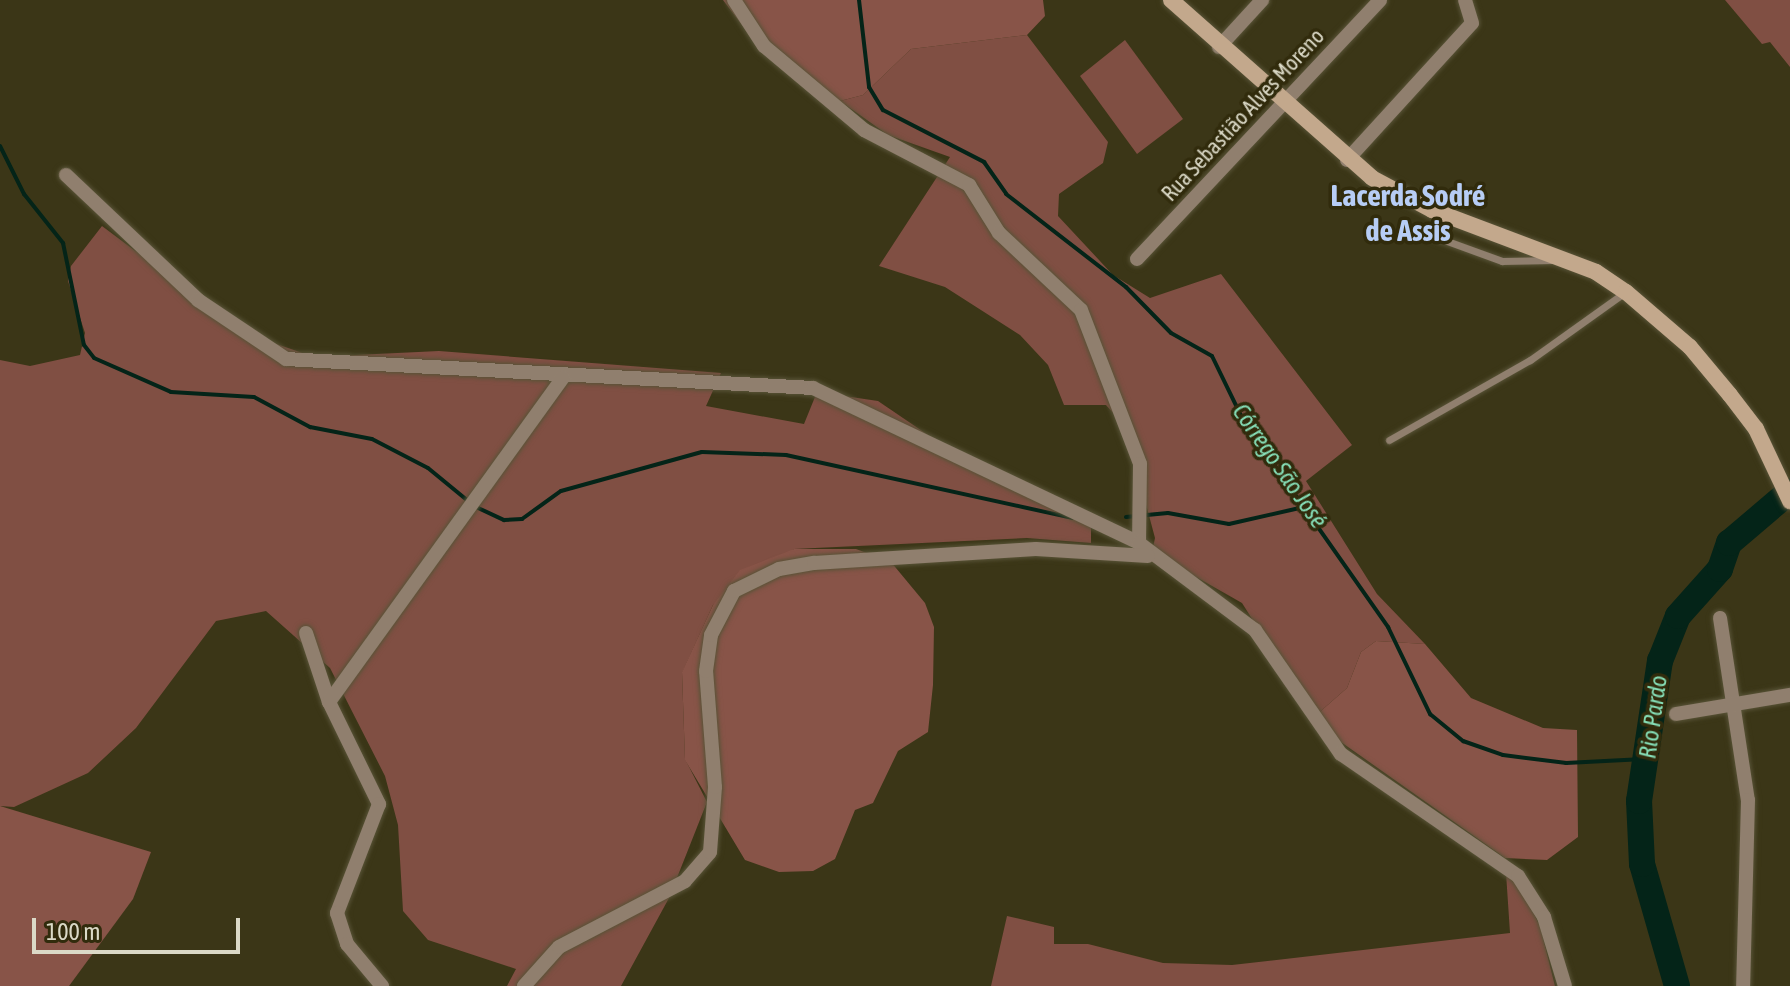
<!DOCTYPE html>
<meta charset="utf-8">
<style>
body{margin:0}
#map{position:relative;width:1790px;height:986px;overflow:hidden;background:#3b3617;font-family:"Asap Condensed",sans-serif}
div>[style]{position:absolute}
.green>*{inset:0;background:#804f43}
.forest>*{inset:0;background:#885448}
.stream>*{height:4px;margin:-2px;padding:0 2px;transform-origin:2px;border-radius:2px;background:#042418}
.river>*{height:26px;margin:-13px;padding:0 13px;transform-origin:13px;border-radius:13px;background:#042418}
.roads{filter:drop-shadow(0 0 2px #585337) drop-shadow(0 0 2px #585337)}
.lane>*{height:7px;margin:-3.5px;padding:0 3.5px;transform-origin:3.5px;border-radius:3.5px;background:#907f6e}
.street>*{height:14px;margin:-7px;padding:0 7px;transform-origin:7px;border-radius:7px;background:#907f6e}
.secondary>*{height:16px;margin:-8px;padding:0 8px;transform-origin:8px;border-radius:8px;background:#c3a88c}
span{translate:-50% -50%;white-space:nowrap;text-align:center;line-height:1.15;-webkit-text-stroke:7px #312b0c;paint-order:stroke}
.street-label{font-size:22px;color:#dbd9c7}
.water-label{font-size:24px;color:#86dfb8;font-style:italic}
.district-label{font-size:30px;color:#b7cdf5;font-weight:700}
.scale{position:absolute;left:32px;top:918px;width:208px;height:36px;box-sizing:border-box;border:4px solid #dbd9c7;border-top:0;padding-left:10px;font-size:24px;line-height:28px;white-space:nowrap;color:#dbd9c7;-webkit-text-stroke:6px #312b0c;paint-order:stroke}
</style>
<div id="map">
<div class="green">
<div style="clip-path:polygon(1725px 0,1790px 0,1790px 67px,1770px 42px,1762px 44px)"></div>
<div style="clip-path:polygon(1027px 35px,1108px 142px,1103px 163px,1059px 194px,1058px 216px,1113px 275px,1150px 298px,1221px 274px,1352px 445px,1306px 481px,1377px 594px,1425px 644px,1376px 641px,1361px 652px,1347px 688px,1314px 717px,1242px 603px,1152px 552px,1155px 538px,1125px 426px,1106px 405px,1064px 405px,1048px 365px,1020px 335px,945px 287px,879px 266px,950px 157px,888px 135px,840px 101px,863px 95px,911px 49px)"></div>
<div style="clip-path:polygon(1125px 40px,1183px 119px,1137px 154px,1080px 76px)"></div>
<div style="clip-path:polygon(102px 226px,245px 333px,314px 357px,439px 351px,721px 373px,706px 406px,804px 424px,817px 392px,878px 401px,953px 452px,1072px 506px,1091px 526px,1091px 543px,1027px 538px,794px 549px,713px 605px,682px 673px,685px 759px,707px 802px,669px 898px,621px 986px,507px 986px,516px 969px,428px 940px,403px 911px,398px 825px,385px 776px,330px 668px,266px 611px,216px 621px,136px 728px,88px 773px,14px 807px,0 806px,0 360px,30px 366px,80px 355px,85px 333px,68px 281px,71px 266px)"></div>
<div style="clip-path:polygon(1505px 858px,1540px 926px,1555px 986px,991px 986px,1007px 916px,1054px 927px,1054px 944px,1088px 944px,1163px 963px,1232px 965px,1510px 933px)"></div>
</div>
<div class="forest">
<div style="clip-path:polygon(723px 0,1043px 0,1045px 16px,1027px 35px,911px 49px,863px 95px,840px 101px,748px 33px)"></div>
<div style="clip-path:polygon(794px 549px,856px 549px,891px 562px,925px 603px,934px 627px,933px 685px,928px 732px,898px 751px,873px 803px,855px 810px,835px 859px,813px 871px,779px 872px,745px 860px,685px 760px,682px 672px,713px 605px,740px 570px)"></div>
<div style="clip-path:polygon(1376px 641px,1425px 644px,1471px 698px,1543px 728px,1577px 730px,1578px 837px,1547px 860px,1505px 858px,1331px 735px,1314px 717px,1347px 688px,1361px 652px)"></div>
<div style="clip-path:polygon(0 806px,151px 852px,133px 899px,69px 986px,0 986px)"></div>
</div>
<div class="stream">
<div style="left:859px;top:0;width:88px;rotate:83.4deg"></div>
<div style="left:869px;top:87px;width:27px;rotate:59deg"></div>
<div style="left:883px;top:110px;width:114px;rotate:27.2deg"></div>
<div style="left:984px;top:162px;width:39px;rotate:55deg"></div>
<div style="left:1006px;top:194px;width:152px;rotate:37.8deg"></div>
<div style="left:1126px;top:287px;width:64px;rotate:45.6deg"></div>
<div style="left:1171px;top:333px;width:47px;rotate:29.3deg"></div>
<div style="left:1212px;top:356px;width:73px;rotate:64.1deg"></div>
<div style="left:1244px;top:422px;width:251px;rotate:54.9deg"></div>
<div style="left:1388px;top:627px;width:97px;rotate:64.2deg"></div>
<div style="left:1430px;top:714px;width:43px;rotate:39.3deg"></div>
<div style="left:1463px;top:741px;width:42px;rotate:19.3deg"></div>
<div style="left:1503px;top:755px;width:64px;rotate:7.2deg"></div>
<div style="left:1566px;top:763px;width:78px;rotate:-2.9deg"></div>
<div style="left:0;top:146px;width:54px;rotate:63.4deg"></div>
<div style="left:24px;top:194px;width:63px;rotate:51.5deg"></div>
<div style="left:63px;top:243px;width:104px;rotate:78.4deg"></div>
<div style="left:84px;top:345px;width:16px;rotate:52deg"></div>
<div style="left:94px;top:358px;width:84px;rotate:23.8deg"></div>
<div style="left:171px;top:392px;width:83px;rotate:3.4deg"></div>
<div style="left:254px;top:397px;width:64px;rotate:28.2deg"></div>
<div style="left:310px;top:427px;width:63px;rotate:11deg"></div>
<div style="left:372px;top:439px;width:63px;rotate:27.4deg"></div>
<div style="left:428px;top:468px;width:52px;rotate:39.5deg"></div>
<div style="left:476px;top:507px;width:31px;rotate:25deg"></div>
<div style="left:504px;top:520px;width:18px;rotate:-3deg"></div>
<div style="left:522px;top:519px;width:48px;rotate:-35.7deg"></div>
<div style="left:561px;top:491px;width:146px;rotate:-15.5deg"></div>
<div style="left:702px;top:452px;width:84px;rotate:2deg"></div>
<div style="left:786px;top:455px;width:293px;rotate:12.4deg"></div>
<div style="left:1126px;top:517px;width:42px;rotate:-5.4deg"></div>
<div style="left:1168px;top:513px;width:62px;rotate:10.2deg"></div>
<div style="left:1229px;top:524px;width:77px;rotate:-12.8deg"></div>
</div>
<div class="river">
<div style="left:1677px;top:986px;width:127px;rotate:-106deg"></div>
<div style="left:1642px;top:864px;width:63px;rotate:-92.7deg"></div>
<div style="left:1639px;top:801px;width:142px;rotate:-81.5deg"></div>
<div style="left:1660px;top:661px;width:48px;rotate:-68.2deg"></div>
<div style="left:1678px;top:616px;width:63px;rotate:-48.2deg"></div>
<div style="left:1720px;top:569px;width:28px;rotate:-71deg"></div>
<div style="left:1729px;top:543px;width:80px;rotate:-40.4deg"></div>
</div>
<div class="roads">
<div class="lane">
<div style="left:1414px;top:229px;width:94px;rotate:20deg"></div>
<div style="left:1502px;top:261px;width:52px;rotate:-1.1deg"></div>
<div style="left:1389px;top:440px;width:162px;rotate:-29.6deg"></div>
<div style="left:1530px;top:360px;width:115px;rotate:-35.5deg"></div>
</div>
<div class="street">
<div style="left:734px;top:0;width:55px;rotate:56.9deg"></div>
<div style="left:764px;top:46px;width:131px;rotate:40deg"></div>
<div style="left:864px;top:130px;width:119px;rotate:27.6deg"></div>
<div style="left:969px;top:185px;width:57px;rotate:58deg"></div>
<div style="left:999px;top:233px;width:112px;rotate:43.2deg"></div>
<div style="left:1081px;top:310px;width:165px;rotate:69deg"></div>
<div style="left:1140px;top:464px;width:79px;rotate:90.7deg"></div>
<div style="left:1219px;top:47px;width:64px;rotate:-47.5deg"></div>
<div style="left:1347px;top:160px;width:185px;rotate:-47.6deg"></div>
<div style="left:1472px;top:23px;width:24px;rotate:-107deg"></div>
<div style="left:66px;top:175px;width:182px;rotate:43.4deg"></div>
<div style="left:198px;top:300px;width:106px;rotate:33.8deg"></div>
<div style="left:286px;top:359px;width:528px;rotate:3.15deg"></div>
<div style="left:813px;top:388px;width:361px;rotate:25.4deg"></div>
<div style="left:1139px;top:543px;width:145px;rotate:36.9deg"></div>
<div style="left:1255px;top:630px;width:151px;rotate:55.3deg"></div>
<div style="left:1341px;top:754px;width:215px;rotate:34.6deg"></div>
<div style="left:1518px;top:876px;width:49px;rotate:57.6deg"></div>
<div style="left:1544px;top:917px;width:72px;rotate:73.1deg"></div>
<div style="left:1137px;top:259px;width:355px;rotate:-46.8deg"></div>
<div style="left:1720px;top:618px;width:184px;rotate:81.3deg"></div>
<div style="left:1748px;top:800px;width:186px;rotate:91.5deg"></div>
<div style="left:306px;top:633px;width:73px;rotate:71.6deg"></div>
<div style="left:329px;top:702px;width:114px;rotate:63.9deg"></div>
<div style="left:379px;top:804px;width:117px;rotate:111.1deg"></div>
<div style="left:337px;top:913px;width:33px;rotate:72deg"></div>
<div style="left:347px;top:944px;width:55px;rotate:50.2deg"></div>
<div style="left:329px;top:702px;width:400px;rotate:-54.2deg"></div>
<div style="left:1676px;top:714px;width:116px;rotate:-9.5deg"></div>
<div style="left:524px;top:986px;width:52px;rotate:-48.1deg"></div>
<div style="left:559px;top:947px;width:142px;rotate:-27.6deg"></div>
<div style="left:685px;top:881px;width:38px;rotate:-49deg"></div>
<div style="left:710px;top:852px;width:65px;rotate:-85.6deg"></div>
<div style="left:715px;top:787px;width:116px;rotate:-94.4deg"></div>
<div style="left:706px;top:671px;width:36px;rotate:-82deg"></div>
<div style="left:711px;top:635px;width:50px;rotate:-62.4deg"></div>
<div style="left:734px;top:591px;width:50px;rotate:-26.1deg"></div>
<div style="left:779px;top:569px;width:36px;rotate:-10deg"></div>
<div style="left:814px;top:563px;width:222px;rotate:-3.6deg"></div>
<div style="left:1036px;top:549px;width:112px;rotate:3.6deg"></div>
</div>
<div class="secondary">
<div style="left:1171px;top:0;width:268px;rotate:41.5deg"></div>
<div style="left:1372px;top:178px;width:68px;rotate:28.1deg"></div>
<div style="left:1432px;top:210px;width:175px;rotate:20.7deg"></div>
<div style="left:1596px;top:272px;width:36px;rotate:34deg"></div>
<div style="left:1626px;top:292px;width:84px;rotate:40.7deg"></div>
<div style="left:1690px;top:347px;width:62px;rotate:50.2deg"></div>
<div style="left:1730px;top:395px;width:43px;rotate:52.6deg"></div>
<div style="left:1756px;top:429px;width:80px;rotate:64.7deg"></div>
</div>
</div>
<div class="street-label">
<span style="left:1243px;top:115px;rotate:-47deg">Rua Sebastião Alves Moreno</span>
</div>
<div class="water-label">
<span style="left:1280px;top:466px;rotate:55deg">Córrego São José</span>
<span style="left:1653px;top:717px;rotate:-82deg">Rio Pardo</span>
</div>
<div class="district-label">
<span style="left:1408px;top:212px">Lacerda Sodré<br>de Assis</span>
</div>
<div class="scale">100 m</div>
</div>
